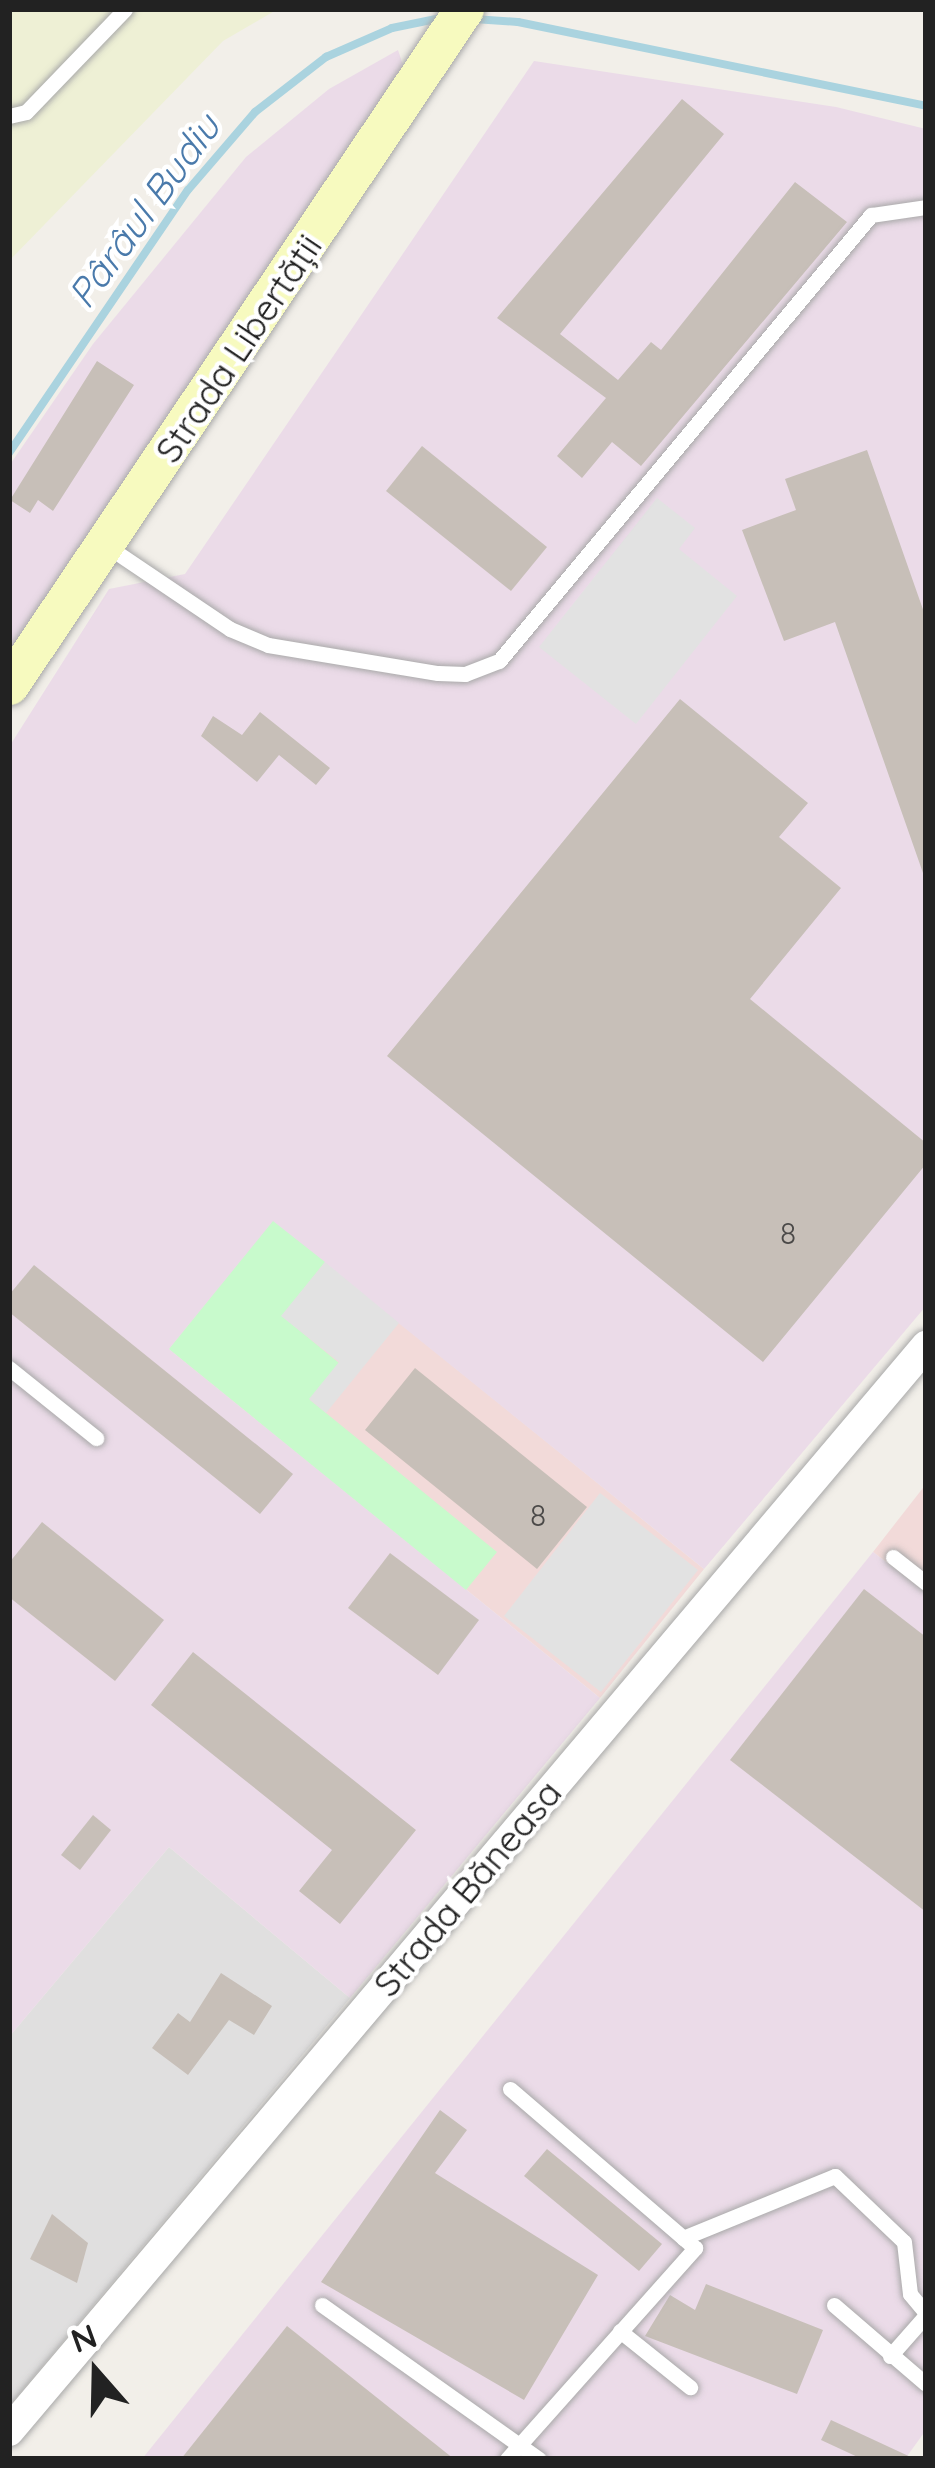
<!DOCTYPE html>
<meta charset="utf-8">
<style>
body{margin:0}
#map{position:relative;width:935px;height:2468px;overflow:hidden;background:#f2efe9;font-family:Quicksand,sans-serif}
div>[style]{position:absolute}
.residential>*{inset:0;background:#e0dfdf}
.commercial>*{inset:0;background:#f2dad9}
.industrial>*{inset:0;background:#ebdbe8}
.farmland>*{inset:0;background:#eef0d5}
.park>*{inset:0;background:#c8facc}
.parking>*{inset:0;background:#e2e2e2}
.stream>*{height:8px;margin:-4px;padding:0 4px;transform-origin:4px;border-radius:4px;background:#aad3df}
.building>*{inset:0;background:#c7bfb8}
.roads{filter:drop-shadow(0 0 3px #a9a9a9) drop-shadow(0 0 3px #a9a9a9)}
.lane>*{height:15px;margin:-7.5px;padding:0 7.5px;transform-origin:7.5px;border-radius:7.5px;background:#fff}
.street>*{height:30px;margin:-15px;padding:0 15px;transform-origin:15px;border-radius:15px;background:#fff}
.secondary>*{height:39px;margin:-19.5px;padding:0 19.5px;transform-origin:19.5px;border-radius:19.5px;background:#f7fabf}
span{translate:-50% -50%;white-space:nowrap;text-align:center;line-height:1.15;-webkit-text-stroke:9px #fff;paint-order:stroke}
.number-label{font-size:30px;color:#4b4948}
.number-label span{-webkit-text-stroke-width:0}
.street-label{font-size:36px;color:#222}
.water-label{font-size:39px;color:#4a7aab;font-style:italic}
.frame{position:absolute;inset:0;border:12px solid #222;pointer-events:none}
.north{position:absolute;left:36px;top:2312px;width:120px;height:120px;-webkit-text-stroke:9px #fff;paint-order:stroke;rotate:340deg;font-size:33px;font-weight:700;line-height:48px;text-align:center;color:#222}
.north::after{content:'';display:block;margin:auto;width:42px;height:54px;background:#222;clip-path:polygon(50% 0,100% 100%,50% 72%,0 100%)}
</style>
<div id="map">
<div class="residential">
<div style="clip-path:polygon(169px 1847px,350px 1998px,9px 2406px,9px 2037px)"></div>
</div>
<div class="commercial">
<div style="clip-path:polygon(273px 1221px,704px 1569px,600px 1698px,169px 1349px)"></div>
<div style="clip-path:polygon(926px 1484px,926px 1593px,873px 1552px)"></div>
</div>
<div class="industrial">
<div style="clip-path:polygon(398px 50px,407px 77px,9px 663px,9px 466px,93px 344px,246px 157px,329px 89px)"></div>
<div style="clip-path:polygon(534px 61px,836px 107px,926px 129px,926px 1306px,704px 1569px,273px 1222px,169px 1349px,600px 1698px,350px 1998px,169px 1847px,9px 2037px,9px 747px,109px 589px,185px 574px)"></div>
<div style="clip-path:polygon(873px 1552px,926px 1593px,926px 2430px,905px 2459px,142px 2459px)"></div>
</div>
<div class="farmland">
<div style="clip-path:polygon(9px 9px,278px 9px,223px 41px,9px 261px)"></div>
</div>
<div class="park">
<div style="clip-path:polygon(273px 1221px,325px 1262px,282px 1316px,339px 1363px,310px 1400px,497px 1552px,466px 1590px,169px 1349px)"></div>
</div>
<div class="parking">
<div style="clip-path:polygon(657px 498px,695px 528px,679px 549px,737px 596px,636px 724px,539px 647px)"></div>
<div style="clip-path:polygon(325px 1262px,399px 1323px,326px 1413px,309px 1399px,339px 1362px,281px 1316px)"></div>
<div style="clip-path:polygon(600px 1493px,698px 1570px,601px 1692px,504px 1616px)"></div>
</div>
<div class="stream">
<div style="left:474px;top:19px;width:44px;rotate:3.9deg"></div>
<div style="left:518px;top:22px;width:417px;rotate:11.6deg"></div>
<div style="left:9px;top:453px;width:318px;rotate:-55.8deg"></div>
<div style="left:188px;top:190px;width:103px;rotate:-49.3deg"></div>
<div style="left:255px;top:112px;width:90px;rotate:-37.8deg"></div>
<div style="left:326px;top:57px;width:72px;rotate:-23.7deg"></div>
<div style="left:392px;top:28px;width:50px;rotate:-11.5deg"></div>
</div>
<div class="building">
<div style="clip-path:polygon(682px 99px,724px 134px,560px 334px,618px 380px,651px 342px,661px 350px,795px 182px,847px 222px,641px 466px,612px 442px,582px 478px,557px 456px,606px 398px,497px 318px)"></div>
<div style="clip-path:polygon(97px 361px,134px 385px,53px 511px,38px 500px,30px 513px,10px 500px)"></div>
<div style="clip-path:polygon(422px 446px,547px 547px,511px 591px,386px 491px)"></div>
<div style="clip-path:polygon(867px 450px,926px 618px,923px 873px,835px 622px,784px 641px,742px 530px,796px 510px,785px 479px)"></div>
<div style="clip-path:polygon(680px 699px,808px 803px,779px 837px,841px 888px,750px 999px,926px 1143px,926px 1164px,763px 1362px,387px 1056px)"></div>
<div style="clip-path:polygon(260px 712px,330px 768px,316px 785px,279px 755px,257px 782px,201px 736px,213px 716px,242px 735px)"></div>
<div style="clip-path:polygon(34px 1265px,293px 1474px,260px 1514px,9px 1312px,9px 1295px)"></div>
<div style="clip-path:polygon(415px 1368px,587px 1507px,537px 1569px,365px 1430px)"></div>
<div style="clip-path:polygon(42px 1522px,164px 1620px,115px 1681px,9px 1597px,9px 1563px)"></div>
<div style="clip-path:polygon(390px 1553px,479px 1620px,438px 1675px,348px 1608px)"></div>
<div style="clip-path:polygon(864px 1589px,926px 1637px,926px 1912px,730px 1760px)"></div>
<div style="clip-path:polygon(193px 1652px,416px 1830px,340px 1924px,299px 1891px,332px 1850px,151px 1705px)"></div>
<div style="clip-path:polygon(93px 1815px,111px 1830px,80px 1870px,61px 1855px)"></div>
<div style="clip-path:polygon(221px 1973px,272px 2006px,254px 2035px,229px 2020px,188px 2075px,152px 2048px,178px 2013px,190px 2022px)"></div>
<div style="clip-path:polygon(440px 2110px,467px 2130px,435px 2173px,598px 2275px,524px 2400px,321px 2282px)"></div>
<div style="clip-path:polygon(547px 2149px,662px 2244px,639px 2271px,524px 2176px)"></div>
<div style="clip-path:polygon(52px 2214px,88px 2243px,77px 2283px,30px 2259px)"></div>
<div style="clip-path:polygon(706px 2284px,823px 2330px,797px 2394px,645px 2336px,670px 2295px,695px 2310px)"></div>
<div style="clip-path:polygon(287px 2326px,454px 2459px,181px 2459px)"></div>
<div style="clip-path:polygon(831px 2420px,915px 2459px,862px 2459px,821px 2440px)"></div>
</div>
<div class="roads">
<div class="lane">
<div style="left:9px;top:116px;width:17px;rotate:-13deg"></div>
<div style="left:26px;top:112px;width:143px;rotate:-46.1deg"></div>
<div style="left:107px;top:546px;width:148px;rotate:34deg"></div>
<div style="left:230px;top:629px;width:41px;rotate:22.8deg"></div>
<div style="left:268px;top:645px;width:172px;rotate:9.4deg"></div>
<div style="left:438px;top:673px;width:27px;rotate:2deg"></div>
<div style="left:465px;top:674px;width:36px;rotate:-21deg"></div>
<div style="left:499px;top:661px;width:581px;rotate:-50.17deg"></div>
<div style="left:871px;top:215px;width:56px;rotate:-8.3deg"></div>
<div style="left:9px;top:1368px;width:112px;rotate:38.8deg"></div>
<div style="left:893px;top:1557px;width:42px;rotate:38.2deg"></div>
<div style="left:683px;top:2238px;width:164px;rotate:-22.2deg"></div>
<div style="left:835px;top:2176px;width:95px;rotate:43.7deg"></div>
<div style="left:904px;top:2242px;width:52px;rotate:83.4deg"></div>
<div style="left:910px;top:2294px;width:25px;rotate:50deg"></div>
<div style="left:322px;top:2305px;width:266px;rotate:35.4deg"></div>
<div style="left:834px;top:2305px;width:121px;rotate:40.7deg"></div>
<div style="left:620px;top:2331px;width:90px;rotate:38.7deg"></div>
<div style="left:890px;top:2356px;width:55px;rotate:-48.7deg"></div>
<div style="left:507px;top:2459px;width:283px;rotate:-48.3deg"></div>
<div style="left:695px;top:2248px;width:244px;rotate:-139.3deg"></div>
</div>
<div class="street">
<div style="left:9px;top:2431px;width:1421px;rotate:-49.8deg"></div>
</div>
<div class="secondary">
<div style="left:9px;top:685px;width:815px;rotate:-56.06deg"></div>
</div>
</div>
<div class="number-label">
<span style="left:788px;top:1233px">8</span>
<span style="left:538px;top:1515px">8</span>
</div>
<div class="street-label">
<span style="left:238px;top:348px;rotate:-56deg">Strada Libertății</span>
<span style="left:467px;top:1888px;rotate:-50deg">Strada Băneasa</span>
</div>
<div class="water-label">
<span style="left:144px;top:211px;rotate:-54deg">Pârâul Budiu</span>
</div>
<div class="frame"></div>
<div class="north">N</div>
</div>
